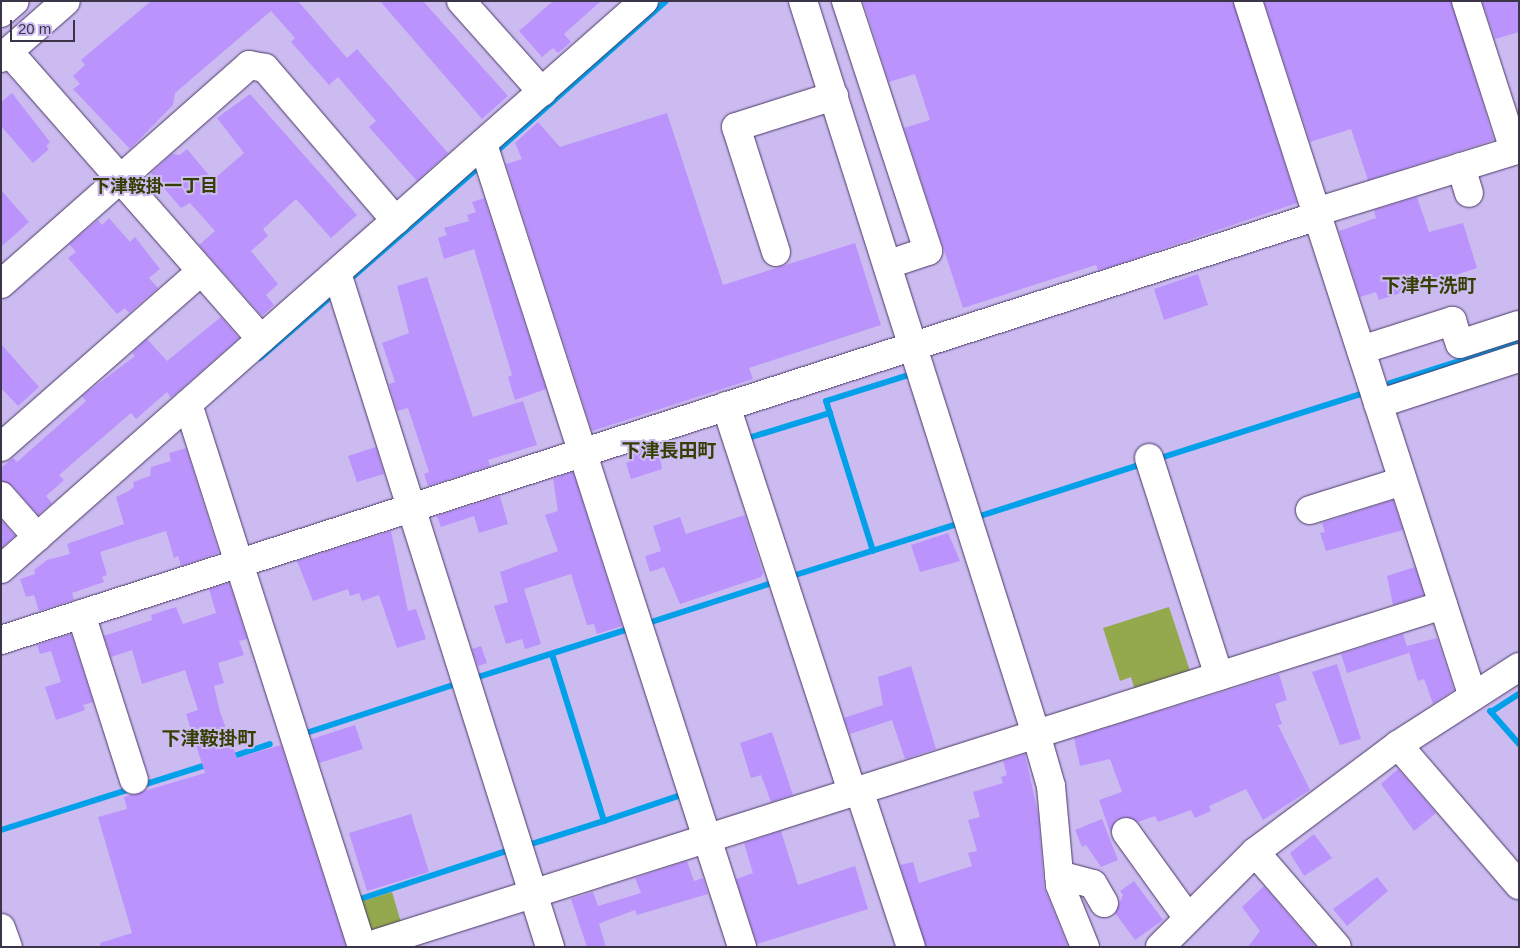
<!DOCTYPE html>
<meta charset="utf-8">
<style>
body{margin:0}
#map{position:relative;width:1520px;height:948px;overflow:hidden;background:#ccbbf0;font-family:Arial,"Noto Sans JP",sans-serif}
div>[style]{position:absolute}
.green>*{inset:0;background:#94a84d}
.stream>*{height:6px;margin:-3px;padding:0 3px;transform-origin:3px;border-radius:3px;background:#03a0ea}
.building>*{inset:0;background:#bb93fd}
.roads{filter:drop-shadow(0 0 1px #493865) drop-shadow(0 0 1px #493865)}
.minor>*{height:28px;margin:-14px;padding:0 14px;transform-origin:14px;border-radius:14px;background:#fff}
.major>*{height:28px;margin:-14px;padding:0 14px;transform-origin:14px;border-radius:14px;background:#fff}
span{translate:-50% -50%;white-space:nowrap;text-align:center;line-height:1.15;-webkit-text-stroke:4px #ccbbf0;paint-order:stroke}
.neighbourhood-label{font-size:18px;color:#353f03;font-weight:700}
.quarter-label{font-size:19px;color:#353f03;font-weight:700}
.frame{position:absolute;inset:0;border:2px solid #3c354a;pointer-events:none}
.scale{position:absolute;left:10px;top:20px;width:65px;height:22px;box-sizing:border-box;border:2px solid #3c354a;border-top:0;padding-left:6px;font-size:15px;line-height:18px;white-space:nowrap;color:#3c354a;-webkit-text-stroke:4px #ccbbf0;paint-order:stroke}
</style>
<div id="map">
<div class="green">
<div style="clip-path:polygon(1169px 607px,1192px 677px,1136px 694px,1131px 677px,1120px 681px,1103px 628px)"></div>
<div style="clip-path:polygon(392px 892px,403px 929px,374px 939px,356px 903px)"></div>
</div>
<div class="stream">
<div style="left:497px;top:151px;width:226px;rotate:-41.6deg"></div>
<div style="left:348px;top:281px;width:174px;rotate:-41deg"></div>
<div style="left:260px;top:358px;width:89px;rotate:-40.9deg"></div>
<div style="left:1390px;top:383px;width:135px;rotate:-17.6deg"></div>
<div style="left:745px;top:439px;width:89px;rotate:-17deg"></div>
<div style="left:1157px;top:459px;width:220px;rotate:-17.7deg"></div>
<div style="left:977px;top:517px;width:173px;rotate:-17.8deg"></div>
<div style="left:873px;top:551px;width:157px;rotate:-107.4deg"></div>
<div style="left:826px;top:401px;width:87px;rotate:-17.4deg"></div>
<div style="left:789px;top:577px;width:176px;rotate:-17.5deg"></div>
<div style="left:645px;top:624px;width:137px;rotate:-17.9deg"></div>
<div style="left:552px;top:654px;width:175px;rotate:72.7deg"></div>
<div style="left:604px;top:821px;width:84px;rotate:-18.6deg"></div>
<div style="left:472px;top:679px;width:168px;rotate:-17.7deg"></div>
<div style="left:1490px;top:711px;width:44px;rotate:48.7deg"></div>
<div style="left:1491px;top:712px;width:33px;rotate:-33deg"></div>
<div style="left:303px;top:734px;width:161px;rotate:-18.1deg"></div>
<div style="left:228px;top:758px;width:44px;rotate:-18.4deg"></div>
<div style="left:1px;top:830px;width:218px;rotate:-17.6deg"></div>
<div style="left:525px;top:846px;width:83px;rotate:-17.6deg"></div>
<div style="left:357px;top:900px;width:160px;rotate:-18.2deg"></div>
</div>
<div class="building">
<div style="clip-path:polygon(151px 1px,298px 1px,347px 58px,357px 49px,448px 153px,417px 181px,369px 127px,376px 121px,338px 77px,329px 85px,291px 42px,295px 38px,271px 11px,175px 93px,173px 105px,130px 149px,73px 89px,80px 84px,73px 76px,85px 65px,81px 60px)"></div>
<div style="clip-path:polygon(380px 1px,423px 1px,508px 96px,482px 119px)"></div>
<div style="clip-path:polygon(553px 1px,601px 1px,564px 34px,571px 42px,558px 53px,553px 48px,542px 57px,519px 31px)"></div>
<div style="clip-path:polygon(863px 1px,1233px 1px,1297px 203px,1107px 268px,1098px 270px,1096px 265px,963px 308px,904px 128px,930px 120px,915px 74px,889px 82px)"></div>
<div style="clip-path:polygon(1264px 1px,1451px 1px,1494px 140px,1368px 180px,1351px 129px,1310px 142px)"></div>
<div style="clip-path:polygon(1482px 1px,1519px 1px,1519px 32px,1495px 39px)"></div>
<div style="clip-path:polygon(12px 93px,50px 142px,46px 146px,49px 149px,33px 163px,1px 126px,1px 102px)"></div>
<div style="clip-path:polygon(250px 94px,357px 215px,331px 238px,296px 199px,263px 229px,268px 236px,251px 251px,278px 284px,266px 295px,274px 305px,262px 316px,199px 245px,215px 231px,190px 203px,181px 208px,151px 173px,172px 154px,180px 155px,187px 149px,213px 180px,244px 153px,217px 118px)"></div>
<div style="clip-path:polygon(667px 113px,723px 285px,855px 243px,881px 325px,749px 368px,753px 379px,592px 431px,506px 164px,522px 159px,515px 143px,538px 122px,560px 147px)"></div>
<div style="clip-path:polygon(1px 190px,29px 222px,1px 247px)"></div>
<div style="clip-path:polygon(1417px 197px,1429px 232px,1463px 223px,1477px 268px,1379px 300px,1376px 292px,1360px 297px,1339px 231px,1376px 218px,1374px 210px)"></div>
<div style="clip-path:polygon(484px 198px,546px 389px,515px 400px,508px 377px,512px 375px,474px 249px,444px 259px,438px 238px,447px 235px,444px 228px,469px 221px,467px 215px,476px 212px,472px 202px)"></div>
<div style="clip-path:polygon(109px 218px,130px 242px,135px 237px,160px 269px,149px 278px,158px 288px,129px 313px,125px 308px,117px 314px,68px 258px,76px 252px,69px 244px,98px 220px,102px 225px)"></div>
<div style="clip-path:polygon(1198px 274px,1208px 305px,1164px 320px,1154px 289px)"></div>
<div style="clip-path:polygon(427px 277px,473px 417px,523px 401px,537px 445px,488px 460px,490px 466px,428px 486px,424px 474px,429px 472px,408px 408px,397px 411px,389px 384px,395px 382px,382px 343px,409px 333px,397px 286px)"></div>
<div style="clip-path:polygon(221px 317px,239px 338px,171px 398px,167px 392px,136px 419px,131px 413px,59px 475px,64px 480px,46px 496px,52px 503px,38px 515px,13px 486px,1px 481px,1px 468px,13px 458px,17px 462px,86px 401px,82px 396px,135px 356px,132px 353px,147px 339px,167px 361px)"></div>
<div style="clip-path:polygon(1px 344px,39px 387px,18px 406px,1px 388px)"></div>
<div style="clip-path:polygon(658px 445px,662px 469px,631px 479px,626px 463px,631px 461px,629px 454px)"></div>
<div style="clip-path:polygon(376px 447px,384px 474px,357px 482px,348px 456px)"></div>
<div style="clip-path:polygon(186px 448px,219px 553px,181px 566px,178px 556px,174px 558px,166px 531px,100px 552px,107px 575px,102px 577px,104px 582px,72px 593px,74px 600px,39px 611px,34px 595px,26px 597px,20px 579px,35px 574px,34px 570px,47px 560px,70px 554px,67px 544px,124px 524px,116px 497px,129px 491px,134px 487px,133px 482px,150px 476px,151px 467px,171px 461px,169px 453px)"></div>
<div style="clip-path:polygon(573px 472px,622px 626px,597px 634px,594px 624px,587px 625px,571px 574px,524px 589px,541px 644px,525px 649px,522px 639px,506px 644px,494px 606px,508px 602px,500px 572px,558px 551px,545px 515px,558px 511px,553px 479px)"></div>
<div style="clip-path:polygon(500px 496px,508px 524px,479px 533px,474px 516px,441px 527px,437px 516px)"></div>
<div style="clip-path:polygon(1393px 500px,1403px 530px,1326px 551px,1320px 533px,1325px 532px,1322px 523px)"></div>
<div style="clip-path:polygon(745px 515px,763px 573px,761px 577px,680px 604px,664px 567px,650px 572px,645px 556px,661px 551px,653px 526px,680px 517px,686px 534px)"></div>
<div style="clip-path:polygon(1px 520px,15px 536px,1px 548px)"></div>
<div style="clip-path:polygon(391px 531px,408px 611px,416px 609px,426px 639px,397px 648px,379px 595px,362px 601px,359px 593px,350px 596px,348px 589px,313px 601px,297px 561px)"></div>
<div style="clip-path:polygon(948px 533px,960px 561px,920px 572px,911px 545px)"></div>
<div style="clip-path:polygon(1415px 567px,1424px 595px,1393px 605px,1387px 576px)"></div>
<div style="clip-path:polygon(229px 583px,247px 639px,239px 641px,244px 655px,218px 663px,224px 683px,214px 686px,220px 712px,237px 758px,281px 745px,346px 947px,100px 947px,100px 943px,132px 933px,98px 817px,127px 809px,124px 797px,205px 773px,186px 714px,198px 710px,185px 670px,142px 684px,132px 650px,111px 657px,104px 636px,152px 620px,151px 615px,176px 607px,183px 624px,216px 613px,209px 589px)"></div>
<div style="clip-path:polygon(71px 634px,93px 702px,83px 705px,85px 710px,56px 720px,45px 687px,61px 682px,51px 651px,40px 654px,37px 645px)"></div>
<div style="clip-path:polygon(1403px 634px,1409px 653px,1347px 673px,1341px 654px)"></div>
<div style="clip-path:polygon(1437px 638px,1454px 690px,1433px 704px,1424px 679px,1418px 681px,1407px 646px)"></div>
<div style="clip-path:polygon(481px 646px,487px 663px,478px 666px,472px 649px)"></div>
<div style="clip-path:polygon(1337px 664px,1361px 739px,1340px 745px,1312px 672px)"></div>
<div style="clip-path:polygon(911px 666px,936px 749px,905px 759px,892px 720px,850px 734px,844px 718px,883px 705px,878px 677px)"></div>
<div style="clip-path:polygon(1279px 674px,1287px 700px,1275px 704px,1282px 724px,1278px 725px,1310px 790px,1263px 820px,1246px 789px,1209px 806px,1211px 811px,1195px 818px,1191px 810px,1158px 822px,1155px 816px,1138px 822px,1124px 817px,1116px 820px,1110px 832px,1099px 800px,1122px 792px,1110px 759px,1080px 766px,1074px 738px)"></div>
<div style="clip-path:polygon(355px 725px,363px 749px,319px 763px,312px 739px)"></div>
<div style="clip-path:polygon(772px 732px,793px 795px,771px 802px,761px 775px,751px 778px,740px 743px)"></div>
<div style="clip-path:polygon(1025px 754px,1038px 814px,1044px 887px,1068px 947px,926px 947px,900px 865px,913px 862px,919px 883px,972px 866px,968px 853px,977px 851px,968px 820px,980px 817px,973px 792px,1003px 783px,1001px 777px,1007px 775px,1003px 761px)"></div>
<div style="clip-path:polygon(1398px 769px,1436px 813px,1414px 831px,1381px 784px)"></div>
<div style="clip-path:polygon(411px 814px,429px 872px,367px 891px,349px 833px)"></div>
<div style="clip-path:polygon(1102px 819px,1118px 860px,1101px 867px,1086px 845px,1082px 847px,1075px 830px)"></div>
<div style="clip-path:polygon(781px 831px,798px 885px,855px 866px,868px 909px,757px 944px,736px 879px,753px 873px,744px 843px)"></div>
<div style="clip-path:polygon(1314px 834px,1332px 858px,1304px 876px,1290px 853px)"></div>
<div style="clip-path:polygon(687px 861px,694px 881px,703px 878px,708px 894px,637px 915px,635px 910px,603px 922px,599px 924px,606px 947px,587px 947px,571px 899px,593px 892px,598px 906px,641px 893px,635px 878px)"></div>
<div style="clip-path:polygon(1377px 877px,1388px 891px,1347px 926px,1333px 909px)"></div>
<div style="clip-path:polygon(1134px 881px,1163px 920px,1135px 940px,1115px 913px,1123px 895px,1120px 891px)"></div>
<div style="clip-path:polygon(1264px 886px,1316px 947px,1248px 947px,1260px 931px,1242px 907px)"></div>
</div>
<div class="roads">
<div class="minor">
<div style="left:461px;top:1px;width:122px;rotate:48.3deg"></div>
<div style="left:803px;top:1px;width:769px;rotate:72.37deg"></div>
<div style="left:1036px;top:734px;width:54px;rotate:73.9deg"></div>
<div style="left:1051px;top:786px;width:99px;rotate:84.8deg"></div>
<div style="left:1060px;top:885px;width:67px;rotate:68deg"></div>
<div style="left:846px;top:1px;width:263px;rotate:71.8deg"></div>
<div style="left:928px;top:251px;width:41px;rotate:161.6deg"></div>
<div style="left:1248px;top:1px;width:728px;rotate:72.09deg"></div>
<div style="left:1466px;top:1px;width:157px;rotate:72.1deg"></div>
<div style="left:9px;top:52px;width:382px;rotate:48.7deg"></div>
<div style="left:483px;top:144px;width:844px;rotate:72.12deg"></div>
<div style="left:1461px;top:167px;width:27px;rotate:73deg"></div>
<div style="left:1316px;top:212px;width:213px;rotate:-17.2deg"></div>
<div style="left:776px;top:252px;width:131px;rotate:-107.7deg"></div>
<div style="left:736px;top:127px;width:103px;rotate:-17.6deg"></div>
<div style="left:337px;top:273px;width:707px;rotate:72.46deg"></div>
<div style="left:1px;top:284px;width:331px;rotate:-41.4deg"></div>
<div style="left:249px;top:65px;width:16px;rotate:11deg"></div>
<div style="left:265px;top:68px;width:201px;rotate:49.4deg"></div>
<div style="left:1361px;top:350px;width:96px;rotate:-17.7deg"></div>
<div style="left:1452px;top:321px;width:24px;rotate:71deg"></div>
<div style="left:1460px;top:344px;width:62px;rotate:-17.9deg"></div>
<div style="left:188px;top:404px;width:570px;rotate:72.23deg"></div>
<div style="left:1378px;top:404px;width:148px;rotate:-18.1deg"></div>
<div style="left:726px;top:406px;width:406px;rotate:71.9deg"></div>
<div style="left:1px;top:447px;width:266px;rotate:-41.3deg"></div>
<div style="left:1149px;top:458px;width:229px;rotate:72.2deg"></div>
<div style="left:1px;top:496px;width:55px;rotate:48.7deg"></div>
<div style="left:1310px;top:510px;width:97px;rotate:-17.3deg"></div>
<div style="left:1px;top:569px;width:858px;rotate:-41.46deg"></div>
<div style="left:81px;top:614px;width:174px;rotate:72.3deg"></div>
<div style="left:1px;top:640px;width:1384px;rotate:-17.85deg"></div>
<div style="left:1398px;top:745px;width:185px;rotate:49.2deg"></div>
<div style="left:859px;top:790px;width:165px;rotate:71.7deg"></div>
<div style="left:1126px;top:832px;width:106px;rotate:54.2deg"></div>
<div style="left:1255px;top:852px;width:125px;rotate:49.2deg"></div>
<div style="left:1059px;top:875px;width:35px;rotate:15deg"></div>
<div style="left:1093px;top:884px;width:22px;rotate:60deg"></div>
<div style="left:1px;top:928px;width:20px;rotate:70deg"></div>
<div style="left:365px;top:947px;width:1131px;rotate:-17.6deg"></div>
<div style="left:1160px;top:947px;width:134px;rotate:-45deg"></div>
<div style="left:1255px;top:852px;width:179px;rotate:-36.8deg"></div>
<div style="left:1398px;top:745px;width:144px;rotate:-32.8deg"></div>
</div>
<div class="major">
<div style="left:1px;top:13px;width:18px;rotate:-41deg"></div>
<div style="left:1px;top:58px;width:86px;rotate:-41.2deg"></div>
</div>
</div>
<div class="neighbourhood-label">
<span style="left:155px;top:186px">下津鞍掛一丁目</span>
</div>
<div class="quarter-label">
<span style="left:1429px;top:286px">下津牛洗町</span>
<span style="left:669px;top:451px">下津長田町</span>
<span style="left:209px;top:739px">下津鞍掛町</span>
</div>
<div class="frame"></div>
<div class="scale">20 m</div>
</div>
